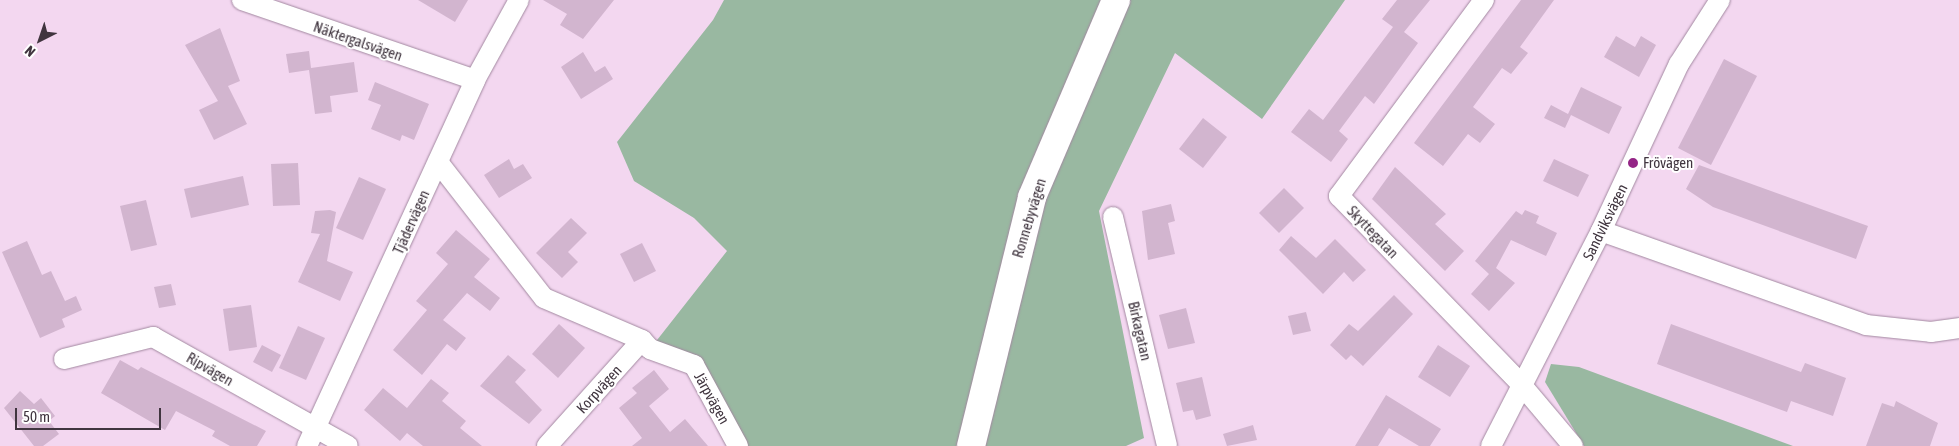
<!DOCTYPE html>
<meta charset="utf-8">
<style>
body{margin:0}
#map{position:relative;width:1959px;height:446px;overflow:hidden;background:#f3d7f0;font-family:"Asap Condensed",sans-serif}
div>[style]{position:absolute}
.green>*{inset:0;background:#99b8a1}
.building>*{inset:0;background:#d2b5cf}
.roads{filter:drop-shadow(0 0 1px #a288a0) drop-shadow(0 0 1px #a288a0)}
.street>*{height:20px;margin:-10px;padding:0 10px;transform-origin:10px;border-radius:10px;background:#fff}
.primary>*{height:28px;margin:-14px;padding:0 14px;transform-origin:14px;border-radius:14px;background:#fff}
.dots>*{width:14px;height:14px;translate:-50% -50%;box-sizing:border-box;border:2px solid #fff;border-radius:50%}
span{translate:-50% -50%;white-space:nowrap;text-align:center;line-height:1.15;-webkit-text-stroke:4px #fff;paint-order:stroke}
.street-label{font-size:15px;color:#40353f}
.poi-label{font-size:15px;color:#40353f}
.left{translate:0 -50%;text-align:left}
.north{position:absolute;left:15px;top:15px;width:50px;height:50px;-webkit-text-stroke:4px #fff;paint-order:stroke;rotate:221deg;font-size:14px;font-weight:700;line-height:20px;text-align:center;color:#40353f}
.north::after{content:'';display:block;margin:auto;width:18px;height:22px;background:#40353f;clip-path:polygon(50% 0,100% 100%,50% 72%,0 100%)}
.scale{position:absolute;left:15px;top:408px;width:146px;height:22px;box-sizing:border-box;border:2px solid #40353f;border-top:0;padding-left:6px;font-size:15px;line-height:18px;white-space:nowrap;color:#40353f;-webkit-text-stroke:4px #fff;paint-order:stroke}
</style>
<div id="map">
<div class="green">
<div style="clip-path:polygon(724px 0,1345px 0,1262px 119px,1175px 53px,1099px 211px,1144px 438px,1126px 446px,738px 446px,694px 365px,650px 349px,727px 251px,694px 218px,634px 181px,617px 142px,713px 20px)"></div>
<div style="clip-path:polygon(1551px 364px,1579px 367px,1793px 446px,1584px 446px,1545px 382px)"></div>
</div>
<div class="building">
<div style="clip-path:polygon(418px 0,468px 0,455px 22px)"></div>
<div style="clip-path:polygon(543px 0,614px 0,583px 39px,560px 25px,567px 14px)"></div>
<div style="clip-path:polygon(1397px 0,1430px 0,1404px 32px,1418px 43px,1374px 104px,1365px 96px,1339px 131px,1348px 139px,1331px 162px,1291px 132px,1309px 109px,1323px 120px,1393px 27px,1382px 19px)"></div>
<div style="clip-path:polygon(1521px 0,1554px 0,1520px 47px,1528px 53px,1511px 74px,1502px 68px,1473px 107px,1495px 124px,1480px 143px,1468px 134px,1443px 166px,1414px 143px)"></div>
<div style="clip-path:polygon(220px 28px,240px 81px,228px 86px,247px 124px,214px 140px,199px 110px,218px 101px,185px 45px)"></div>
<div style="clip-path:polygon(1616px 36px,1635px 47px,1641px 36px,1656px 45px,1639px 77px,1604px 57px)"></div>
<div style="clip-path:polygon(309px 51px,311px 68px,354px 62px,358px 92px,330px 96px,332px 112px,315px 114px,309px 70px,289px 73px,286px 54px)"></div>
<div style="clip-path:polygon(583px 52px,595px 72px,605px 66px,613px 79px,581px 99px,561px 67px)"></div>
<div style="clip-path:polygon(1724px 59px,1757px 76px,1711px 165px,1678px 148px)"></div>
<div style="clip-path:polygon(375px 82px,429px 104px,414px 140px,402px 135px,400px 141px,371px 129px,381px 105px,368px 100px)"></div>
<div style="clip-path:polygon(1581px 87px,1622px 107px,1609px 134px,1571px 115px,1565px 128px,1544px 118px,1551px 105px,1568px 114px)"></div>
<div style="clip-path:polygon(1203px 118px,1227px 137px,1203px 168px,1179px 149px)"></div>
<div style="clip-path:polygon(509px 159px,514px 169px,523px 164px,532px 178px,499px 198px,484px 175px)"></div>
<div style="clip-path:polygon(1554px 159px,1589px 175px,1578px 197px,1543px 181px)"></div>
<div style="clip-path:polygon(298px 163px,300px 205px,273px 206px,271px 164px)"></div>
<div style="clip-path:polygon(1699px 165px,1868px 226px,1856px 259px,1713px 207px,1686px 189px)"></div>
<div style="clip-path:polygon(1395px 167px,1446px 214px,1435px 224px,1464px 251px,1445px 271px,1372px 199px)"></div>
<div style="clip-path:polygon(243px 176px,249px 205px,191px 218px,184px 189px)"></div>
<div style="clip-path:polygon(359px 177px,386px 189px,363px 240px,336px 228px)"></div>
<div style="clip-path:polygon(1284px 188px,1304px 208px,1279px 233px,1259px 213px)"></div>
<div style="clip-path:polygon(146px 200px,157px 245px,131px 251px,120px 206px)"></div>
<div style="clip-path:polygon(1171px 204px,1175px 221px,1168px 223px,1175px 254px,1148px 260px,1142px 211px)"></div>
<div style="clip-path:polygon(330px 210px,336px 212px,327px 261px,353px 272px,340px 301px,298px 282px,320px 234px,311px 233px,315px 211px)"></div>
<div style="clip-path:polygon(1525px 210px,1539px 216px,1536px 223px,1557px 233px,1546px 256px,1511px 240px,1496px 268px,1515px 283px,1489px 311px,1471px 294px,1489px 274px,1475px 261px,1516px 211px,1522px 215px)"></div>
<div style="clip-path:polygon(571px 218px,587px 233px,568px 252px,578px 262px,562px 278px,536px 253px)"></div>
<div style="clip-path:polygon(456px 230px,490px 259px,474px 277px,500px 298px,490px 311px,467px 293px,443px 320px,466px 338px,456px 351px,447px 344px,422px 375px,393px 350px,427px 310px,416px 301px,448px 264px,436px 253px)"></div>
<div style="clip-path:polygon(1291px 236px,1316px 258px,1335px 239px,1366px 270px,1353px 282px,1344px 272px,1323px 294px,1279px 250px)"></div>
<div style="clip-path:polygon(27px 241px,42px 275px,51px 271px,65px 301px,76px 296px,82px 310px,62px 319px,65px 327px,40px 338px,2px 252px)"></div>
<div style="clip-path:polygon(642px 243px,656px 271px,634px 282px,620px 254px)"></div>
<div style="clip-path:polygon(171px 284px,176px 305px,159px 308px,154px 287px)"></div>
<div style="clip-path:polygon(1394px 295px,1413px 314px,1363px 366px,1351px 355px,1346px 360px,1330px 345px,1349px 324px,1358px 331px)"></div>
<div style="clip-path:polygon(251px 305px,257px 347px,229px 351px,223px 309px)"></div>
<div style="clip-path:polygon(1186px 308px,1195px 343px,1168px 349px,1159px 315px)"></div>
<div style="clip-path:polygon(1306px 312px,1311px 331px,1293px 335px,1288px 316px)"></div>
<div style="clip-path:polygon(559px 324px,585px 348px,558px 378px,532px 354px)"></div>
<div style="clip-path:polygon(1671px 324px,1801px 372px,1805px 363px,1846px 378px,1833px 416px,1791px 401px,1787px 412px,1657px 364px)"></div>
<div style="clip-path:polygon(298px 326px,325px 338px,306px 380px,279px 368px)"></div>
<div style="clip-path:polygon(262px 345px,281px 355px,272px 372px,253px 362px)"></div>
<div style="clip-path:polygon(1438px 345px,1470px 366px,1450px 397px,1418px 377px)"></div>
<div style="clip-path:polygon(508px 355px,526px 370px,515px 382px,542px 410px,529px 424px,480px 386px)"></div>
<div style="clip-path:polygon(120px 360px,138px 370px,141px 367px,266px 431px,257px 446px,230px 446px,212px 436px,215px 431px,176px 411px,165px 430px,101px 393px)"></div>
<div style="clip-path:polygon(654px 370px,669px 389px,649px 406px,670px 432px,685px 419px,708px 446px,632px 446px,642px 438px,619px 408px,637px 393px,632px 388px)"></div>
<div style="clip-path:polygon(1202px 377px,1211px 416px,1196px 420px,1193px 410px,1183px 412px,1176px 383px)"></div>
<div style="clip-path:polygon(431px 379px,449px 393px,442px 401px,466px 421px,460px 428px,482px 446px,423px 446px,407px 433px,400px 441px,364px 410px,383px 388px,407px 408px)"></div>
<div style="clip-path:polygon(20px 391px,34px 404px,41px 398px,55px 416px,49px 421px,59px 434px,43px 446px,34px 446px,4px 408px)"></div>
<div style="clip-path:polygon(1386px 395px,1441px 429px,1430px 446px,1419px 446px,1389px 428px,1378px 446px,1355px 446px)"></div>
<div style="clip-path:polygon(1896px 401px,1938px 423px,1930px 446px,1866px 446px,1882px 403px,1894px 407px)"></div>
<div style="clip-path:polygon(1253px 425px,1257px 440px,1227px 446px,1223px 434px)"></div>
</div>
<div class="roads">
<div class="street">
<div style="left:242px;top:0;width:246px;rotate:18.9deg"></div>
<div style="left:1484px;top:0;width:244px;rotate:126.5deg"></div>
<div style="left:1339px;top:196px;width:260px;rotate:45.9deg"></div>
<div style="left:1520px;top:383px;width:82px;rotate:49.9deg"></div>
<div style="left:438px;top:162px;width:172px;rotate:52.1deg"></div>
<div style="left:544px;top:298px;width:107px;rotate:23.2deg"></div>
<div style="left:1113px;top:217px;width:235px;rotate:76.7deg"></div>
<div style="left:1601px;top:231px;width:281px;rotate:19.5deg"></div>
<div style="left:1866px;top:325px;width:65px;rotate:6.1deg"></div>
<div style="left:1931px;top:332px;width:28px;rotate:-8deg"></div>
<div style="left:64px;top:359px;width:92px;rotate:-13.9deg"></div>
<div style="left:153px;top:337px;width:223px;rotate:29.2deg"></div>
<div style="left:307px;top:446px;width:403px;rotate:-65.3deg"></div>
<div style="left:475px;top:80px;width:91px;rotate:-61.2deg"></div>
<div style="left:547px;top:446px;width:142px;rotate:-48.1deg"></div>
<div style="left:642px;top:340px;width:12px;rotate:48deg"></div>
<div style="left:650px;top:349px;width:47px;rotate:20deg"></div>
<div style="left:694px;top:365px;width:92px;rotate:61.5deg"></div>
<div style="left:1491px;top:446px;width:242px;rotate:-62.9deg"></div>
<div style="left:1601px;top:231px;width:184px;rotate:-65deg"></div>
<div style="left:1679px;top:64px;width:76px;rotate:-57.4deg"></div>
</div>
<div class="primary">
<div style="left:971px;top:446px;width:256px;rotate:-76.2deg"></div>
<div style="left:1032px;top:197px;width:214px;rotate:-66.9deg"></div>
</div>
</div>
<div class="dots">
<div style="left:1633px;top:163px;background:#942586"></div>
</div>
<div class="street-label">
<span style="left:358px;top:41px;rotate:19deg">Näktergalsvägen</span>
<span style="left:1029px;top:218px;rotate:-73deg">Ronnebyvägen</span>
<span style="left:411px;top:222px;rotate:-66deg">Tjädervägen</span>
<span style="left:1605px;top:222px;rotate:-64deg">Sandviksvägen</span>
<span style="left:1373px;top:232px;rotate:46deg">Skyttegatan</span>
<span style="left:1140px;top:331px;rotate:77deg">Birkagatan</span>
<span style="left:210px;top:369px;rotate:30deg">Ripvägen</span>
<span style="left:599px;top:389px;rotate:-48deg">Korpvägen</span>
<span style="left:712px;top:398px;rotate:61deg">Järpvägen</span>
</div>
<div class="poi-label">
<span class="left" style="left:1643px;top:163px">Frövägen</span>
</div>
<div class="north">N</div>
<div class="scale">50 m</div>
</div>
